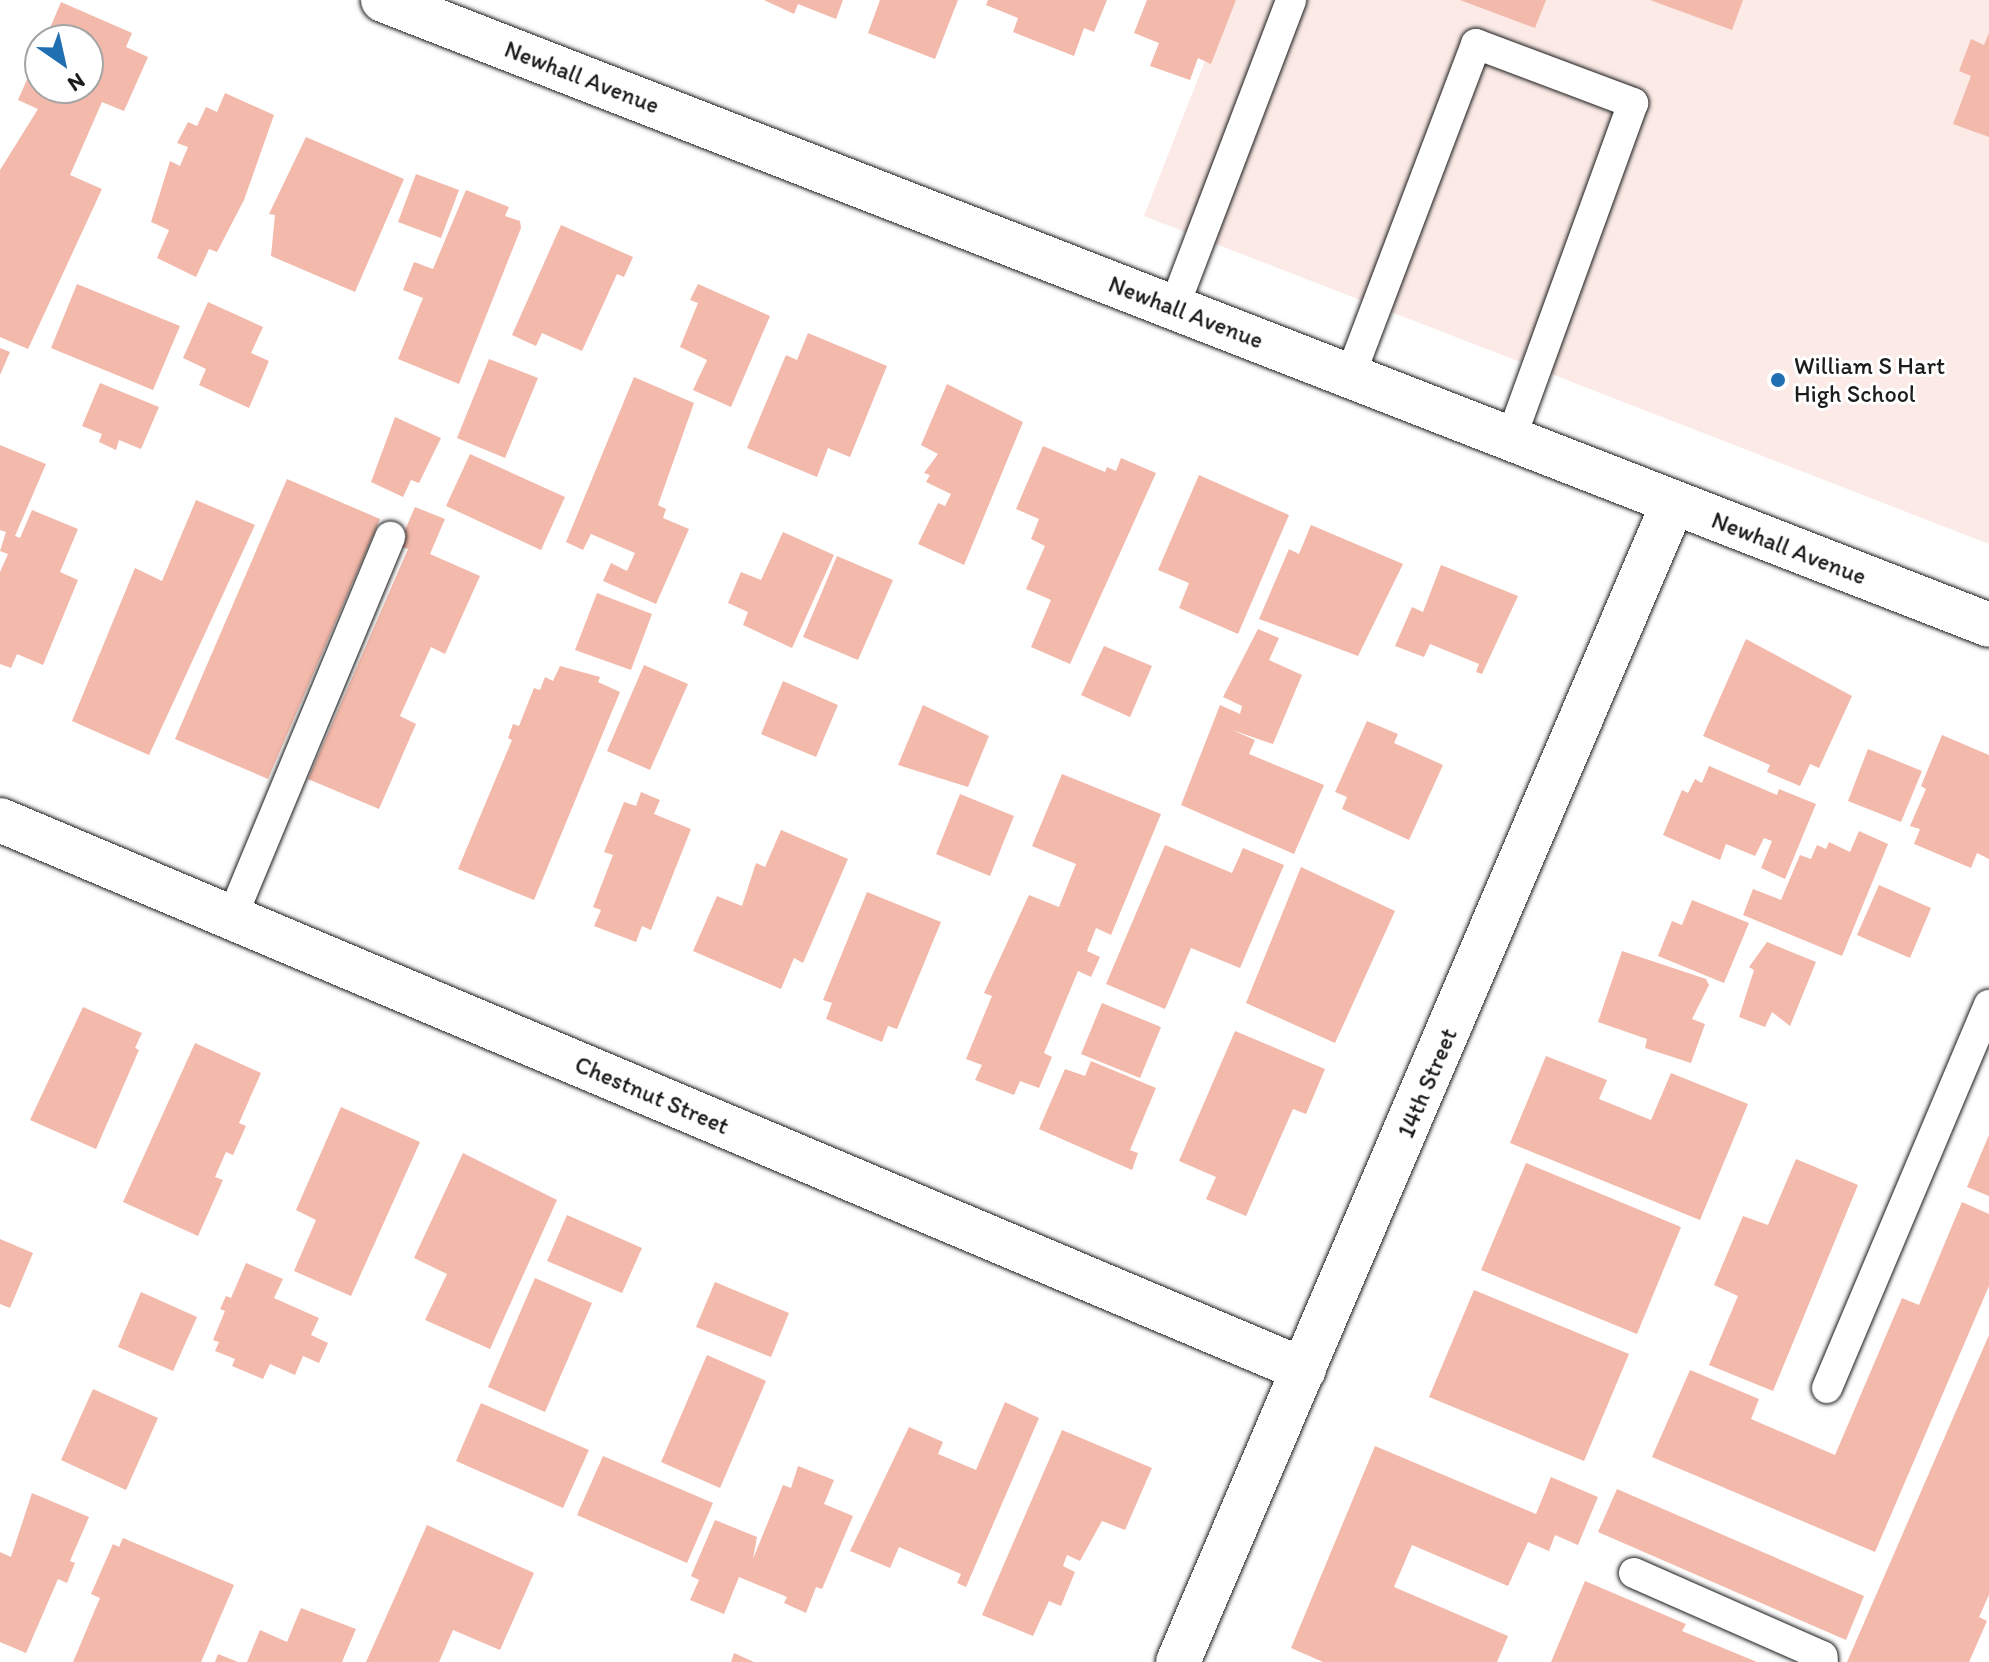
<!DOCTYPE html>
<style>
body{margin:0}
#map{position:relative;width:1989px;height:1662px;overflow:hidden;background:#fff;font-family:Itim,sans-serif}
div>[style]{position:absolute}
.built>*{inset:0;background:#fbeae6}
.building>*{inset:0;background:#f3b9ab}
.roads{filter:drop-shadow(0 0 2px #1c1c1c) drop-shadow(0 0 2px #1c1c1c)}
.service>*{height:30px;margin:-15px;padding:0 15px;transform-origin:15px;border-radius:15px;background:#fff}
.minor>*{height:44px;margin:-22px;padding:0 22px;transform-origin:22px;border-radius:22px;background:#fff}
.dots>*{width:22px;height:22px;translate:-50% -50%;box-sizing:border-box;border:4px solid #fff;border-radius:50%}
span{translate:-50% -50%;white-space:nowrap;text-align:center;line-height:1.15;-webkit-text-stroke:6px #fff;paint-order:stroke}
.street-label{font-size:24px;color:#1c1c1c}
.poi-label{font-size:24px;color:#1c1c1c}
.left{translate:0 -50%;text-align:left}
.north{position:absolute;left:24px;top:24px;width:80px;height:80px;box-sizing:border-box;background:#fff;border:2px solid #a4a4a4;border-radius:50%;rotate:146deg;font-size:22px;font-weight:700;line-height:32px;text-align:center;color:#1c1c1c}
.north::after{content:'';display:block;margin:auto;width:28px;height:36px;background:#1f6fb2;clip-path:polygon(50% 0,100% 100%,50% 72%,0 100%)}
</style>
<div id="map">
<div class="built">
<div style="clip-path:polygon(1229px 0,1989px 0,1989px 544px,1144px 216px)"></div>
</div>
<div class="building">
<div style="clip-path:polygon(764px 0,843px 0,836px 19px,798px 4px,794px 14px)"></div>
<div style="clip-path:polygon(880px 0,958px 0,935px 59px,868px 33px)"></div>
<div style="clip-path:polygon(988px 0,1107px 0,1094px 32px,1084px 28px,1074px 56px,1013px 32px,1018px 18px,986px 5px)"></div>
<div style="clip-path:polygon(1147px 0,1236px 0,1211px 64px,1198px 58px,1190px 80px,1150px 66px,1159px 43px,1134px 33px)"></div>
<div style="clip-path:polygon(1460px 0,1546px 0,1535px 28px)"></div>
<div style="clip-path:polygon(1650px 0,1743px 0,1732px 30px)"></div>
<div style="clip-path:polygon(61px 2px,132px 33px,126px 47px,148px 57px,124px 111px,102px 102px,70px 175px,102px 189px,28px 349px,0 337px,0 170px,38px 109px,18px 100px,40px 50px,40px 88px,88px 88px,88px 40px,45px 40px)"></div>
<div style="clip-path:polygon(1989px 33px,1989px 137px,1953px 124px,1971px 76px,1959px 71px,1971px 39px,1984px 45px)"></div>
<div style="clip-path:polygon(225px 93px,274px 115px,244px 200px,217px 252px,209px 249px,196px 277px,157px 258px,169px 230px,151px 222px,170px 161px,180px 166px,188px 147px,177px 143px,188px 122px,197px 126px,206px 107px,217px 112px)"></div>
<div style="clip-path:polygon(306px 137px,404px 179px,355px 292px,271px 256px,275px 215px,269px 214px)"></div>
<div style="clip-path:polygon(416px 174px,459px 190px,441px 238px,398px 222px)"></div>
<div style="clip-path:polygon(466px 190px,509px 207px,505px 216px,520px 221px,521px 228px,459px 384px,398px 359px,423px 298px,403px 290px,414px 262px,433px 269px)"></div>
<div style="clip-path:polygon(561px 225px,633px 257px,624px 277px,617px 274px,582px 351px,542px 333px,536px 346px,512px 335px)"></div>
<div style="clip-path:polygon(77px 284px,180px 326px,153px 390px,51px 348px)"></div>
<div style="clip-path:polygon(698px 284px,770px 316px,731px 407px,693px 390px,707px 360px,680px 347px,698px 303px,690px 300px)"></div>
<div style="clip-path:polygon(208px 302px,263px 327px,251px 353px,269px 361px,249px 408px,199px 385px,206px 369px,183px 358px)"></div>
<div style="clip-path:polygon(808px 333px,887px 366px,850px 457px,828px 448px,817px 477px,747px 448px,786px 355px,797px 360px)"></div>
<div style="clip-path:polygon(0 348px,10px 352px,0 375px)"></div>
<div style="clip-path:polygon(489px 359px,538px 378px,505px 458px,457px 438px)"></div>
<div style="clip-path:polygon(634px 377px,694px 403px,658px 505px,666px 509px,663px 518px,689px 529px,656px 604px,603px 581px,611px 563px,627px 571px,635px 553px,591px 534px,583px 550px,566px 542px)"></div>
<div style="clip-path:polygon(100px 383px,159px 407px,141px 449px,119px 440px,116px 450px,99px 442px,102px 434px,82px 426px)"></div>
<div style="clip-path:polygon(947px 384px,1023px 422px,964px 565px,918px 544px,938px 503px,945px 506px,951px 494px,926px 482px,930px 475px,924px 473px,938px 454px,921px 445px)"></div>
<div style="clip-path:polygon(395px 417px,441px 438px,419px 483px,411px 480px,403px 497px,371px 482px)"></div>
<div style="clip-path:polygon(0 445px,46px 464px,15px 536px,20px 538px,32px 510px,78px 529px,60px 572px,78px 580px,43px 665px,17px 654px,11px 668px,0 664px,0 572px,8px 554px,0 551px,6px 532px,0 530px)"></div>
<div style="clip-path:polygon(1043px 446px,1105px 472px,1107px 467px,1116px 471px,1121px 458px,1156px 473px,1070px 664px,1031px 647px,1051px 600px,1026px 589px,1045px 546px,1031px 539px,1039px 519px,1016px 509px)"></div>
<div style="clip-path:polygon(470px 454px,565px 497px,541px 550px,446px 506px)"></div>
<div style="clip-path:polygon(1199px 475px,1289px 515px,1238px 634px,1179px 608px,1189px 583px,1158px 570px)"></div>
<div style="clip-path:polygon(287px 479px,380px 519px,268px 779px,175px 739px)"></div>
<div style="clip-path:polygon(196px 500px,255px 525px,149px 755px,72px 721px,135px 568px,162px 581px)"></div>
<div style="clip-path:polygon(415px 507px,445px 519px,430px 554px,480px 576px,445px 654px,431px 647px,400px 716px,416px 724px,379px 809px,308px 779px,408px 549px,398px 546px)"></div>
<div style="clip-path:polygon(1311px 525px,1403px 564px,1358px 656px,1259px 619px,1289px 549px,1299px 554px)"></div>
<div style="clip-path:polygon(783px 532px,834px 555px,792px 648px,743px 625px,748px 612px,728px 603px,741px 572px,761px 580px)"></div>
<div style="clip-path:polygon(837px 556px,893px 580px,858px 660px,803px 637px)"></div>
<div style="clip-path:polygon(1441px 565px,1518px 596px,1482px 674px,1476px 672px,1479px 664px,1430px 644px,1424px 657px,1395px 646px,1412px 607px,1423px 612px)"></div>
<div style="clip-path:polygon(597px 593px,652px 614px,631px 670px,575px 650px)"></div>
<div style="clip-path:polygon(1258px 629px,1279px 638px,1269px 660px,1302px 675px,1273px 744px,1232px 730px,1255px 740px,1249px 754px,1324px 785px,1294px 854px,1181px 805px,1220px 705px,1240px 714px,1242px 706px,1223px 697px)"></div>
<div style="clip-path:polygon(1746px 639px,1852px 696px,1819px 768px,1810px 764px,1800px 786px,1767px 772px,1770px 765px,1703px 736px)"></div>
<div style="clip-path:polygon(1104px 646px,1152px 666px,1130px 717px,1081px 695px)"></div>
<div style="clip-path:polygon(644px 665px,688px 684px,650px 770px,607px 751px)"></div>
<div style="clip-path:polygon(560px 666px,600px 677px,598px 682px,620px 692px,534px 900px,458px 869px,512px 740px,508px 738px,513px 724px,519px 726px,534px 688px,540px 690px,545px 677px,553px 681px)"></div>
<div style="clip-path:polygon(783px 681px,838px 705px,816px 757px,761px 734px)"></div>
<div style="clip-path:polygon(923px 705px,989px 736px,968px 787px,898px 765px)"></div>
<div style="clip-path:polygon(1367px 721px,1398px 734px,1394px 743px,1443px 765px,1409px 840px,1342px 809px,1347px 797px,1335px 792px)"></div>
<div style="clip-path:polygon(1942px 735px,1989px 755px,1989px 859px,1977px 853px,1971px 868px,1914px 844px,1920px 829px,1910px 826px,1926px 789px,1921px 786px)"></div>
<div style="clip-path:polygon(1868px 749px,1922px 771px,1901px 822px,1848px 801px)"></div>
<div style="clip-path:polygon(1709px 766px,1777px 795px,1779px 789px,1816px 804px,1785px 879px,1761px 868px,1772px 841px,1764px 838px,1755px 856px,1726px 844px,1720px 860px,1663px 835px,1682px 790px,1688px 793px,1695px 779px,1702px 783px)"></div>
<div style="clip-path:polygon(1062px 774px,1161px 814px,1111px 935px,1096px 928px,1087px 951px,1100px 957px,1091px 977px,1078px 971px,1044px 1053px,1052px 1057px,1039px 1088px,1020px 1081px,1014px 1095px,975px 1080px,982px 1065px,966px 1059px,992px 996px,984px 993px,1029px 895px,1059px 907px,1076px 864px,1032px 846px)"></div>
<div style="clip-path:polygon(641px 792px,660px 800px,654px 814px,691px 829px,651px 930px,642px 926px,636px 942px,594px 926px,601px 910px,593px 907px,613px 855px,604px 852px,624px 802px,636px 806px)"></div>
<div style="clip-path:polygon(960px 794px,1014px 816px,990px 876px,936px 854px)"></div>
<div style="clip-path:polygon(781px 830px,848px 859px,803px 963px,794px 958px,781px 989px,693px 951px,717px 896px,742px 906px,756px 863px,765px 867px)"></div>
<div style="clip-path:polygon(1859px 831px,1888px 844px,1842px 956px,1743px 915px,1753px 889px,1781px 900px,1800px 855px,1811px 859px,1817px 845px,1826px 849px,1829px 842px,1850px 852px)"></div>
<div style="clip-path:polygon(1165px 845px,1232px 873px,1243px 848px,1284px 865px,1240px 968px,1191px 948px,1165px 1009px,1106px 984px)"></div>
<div style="clip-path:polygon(1301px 867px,1395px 911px,1335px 1043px,1246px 1003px)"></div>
<div style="clip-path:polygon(1879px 885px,1931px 908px,1910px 958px,1857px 935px)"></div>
<div style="clip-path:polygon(867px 892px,941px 922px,897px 1029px,888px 1026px,882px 1042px,826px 1019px,832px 1003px,823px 1000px)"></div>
<div style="clip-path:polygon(1692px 900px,1749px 923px,1724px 983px,1658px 956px,1672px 921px,1682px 925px)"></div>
<div style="clip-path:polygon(1767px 942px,1816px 962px,1790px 1026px,1772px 1012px,1765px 1027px,1739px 1017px,1754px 970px,1749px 967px)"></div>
<div style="clip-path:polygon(1622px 951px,1706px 979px,1709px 985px,1692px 1019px,1705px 1024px,1691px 1063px,1645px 1048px,1647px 1039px,1598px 1022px)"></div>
<div style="clip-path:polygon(1102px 1003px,1161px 1027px,1140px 1078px,1081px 1054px)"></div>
<div style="clip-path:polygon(83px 1007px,142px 1033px,135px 1048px,139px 1050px,96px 1149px,30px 1120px)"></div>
<div style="clip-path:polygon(1235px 1031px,1325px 1069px,1306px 1114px,1293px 1109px,1246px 1216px,1206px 1199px,1216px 1177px,1179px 1161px)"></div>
<div style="clip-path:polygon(195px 1043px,261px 1073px,239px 1123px,246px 1126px,233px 1155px,226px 1152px,215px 1177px,223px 1180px,198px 1236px,123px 1202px)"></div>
<div style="clip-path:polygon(1546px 1056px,1607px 1080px,1599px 1099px,1651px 1120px,1671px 1073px,1748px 1104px,1700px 1220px,1510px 1143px)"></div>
<div style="clip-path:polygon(1091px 1061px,1156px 1088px,1130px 1150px,1138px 1153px,1132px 1170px,1039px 1129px,1065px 1069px,1085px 1076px)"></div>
<div style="clip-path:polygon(341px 1107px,420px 1142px,351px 1296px,294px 1271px,316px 1220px,296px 1210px)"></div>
<div style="clip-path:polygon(1989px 1135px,1989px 1196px,1967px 1187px)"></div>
<div style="clip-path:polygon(463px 1153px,557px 1200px,490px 1349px,425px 1320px,447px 1274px,414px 1258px)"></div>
<div style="clip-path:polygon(1796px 1159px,1858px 1185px,1773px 1391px,1709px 1365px,1738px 1296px,1714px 1285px,1743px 1216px,1768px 1225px)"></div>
<div style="clip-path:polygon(1526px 1163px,1681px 1227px,1637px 1334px,1481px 1270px)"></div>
<div style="clip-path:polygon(1962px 1202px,1989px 1214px,1989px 1286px,1875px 1552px,1652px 1457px,1690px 1370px,1759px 1399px,1751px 1419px,1835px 1455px,1902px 1298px,1919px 1305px)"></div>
<div style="clip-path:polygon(567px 1215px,642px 1248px,622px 1293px,547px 1261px)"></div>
<div style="clip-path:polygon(0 1239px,33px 1253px,10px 1308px,0 1304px)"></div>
<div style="clip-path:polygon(246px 1263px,283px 1279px,274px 1298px,319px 1318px,311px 1335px,328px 1343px,319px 1363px,303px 1356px,295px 1375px,270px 1364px,263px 1379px,232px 1366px,235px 1359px,215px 1351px,219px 1342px,213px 1340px,225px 1311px,220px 1309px,226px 1296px,231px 1298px)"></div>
<div style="clip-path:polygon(535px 1278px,592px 1303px,545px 1412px,488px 1387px)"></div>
<div style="clip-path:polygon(715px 1282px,789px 1313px,771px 1357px,696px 1327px)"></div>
<div style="clip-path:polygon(1474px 1290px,1629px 1354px,1584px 1461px,1429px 1397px)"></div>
<div style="clip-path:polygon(141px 1292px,197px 1317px,173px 1371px,118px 1347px)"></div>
<div style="clip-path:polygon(1989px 1335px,1989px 1595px,1979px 1617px,1987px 1621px,1969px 1662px,1847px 1662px)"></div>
<div style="clip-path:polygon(707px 1355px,766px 1381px,720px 1488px,661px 1462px)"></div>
<div style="clip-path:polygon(93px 1389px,158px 1418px,126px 1490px,61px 1460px)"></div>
<div style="clip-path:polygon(1005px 1402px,1039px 1418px,966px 1587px,957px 1583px,961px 1574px,899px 1547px,890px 1568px,850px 1551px,909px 1427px,943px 1442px,938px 1454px,976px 1470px)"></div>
<div style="clip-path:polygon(481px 1403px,589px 1450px,563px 1508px,456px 1461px)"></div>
<div style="clip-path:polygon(1062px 1430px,1152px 1468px,1125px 1530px,1102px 1521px,1080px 1561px,1067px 1555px,1063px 1566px,1075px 1572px,1061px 1606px,1049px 1601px,1033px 1636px,982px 1615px)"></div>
<div style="clip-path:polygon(1375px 1446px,1536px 1514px,1551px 1477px,1598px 1497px,1578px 1545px,1555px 1535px,1549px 1551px,1528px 1542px,1508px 1586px,1412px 1545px,1394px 1587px,1508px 1636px,1497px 1662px,1323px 1662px,1291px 1648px)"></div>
<div style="clip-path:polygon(603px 1456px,713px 1503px,687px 1563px,577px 1515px)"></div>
<div style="clip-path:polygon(798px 1466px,834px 1480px,824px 1504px,853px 1516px,822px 1589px,816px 1587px,806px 1613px,784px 1603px,787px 1597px,739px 1577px,724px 1614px,690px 1600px,699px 1580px,691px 1576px,715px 1520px,757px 1537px,753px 1559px,783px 1485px,791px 1488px)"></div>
<div style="clip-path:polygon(1617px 1489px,1864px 1596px,1846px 1640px,1598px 1532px)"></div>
<div style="clip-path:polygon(32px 1493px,89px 1517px,70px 1561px,75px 1563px,67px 1583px,58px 1579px,26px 1653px,0 1642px,0 1552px,11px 1557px)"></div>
<div style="clip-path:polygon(427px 1525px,534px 1573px,500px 1650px,453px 1630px,439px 1662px,366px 1662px)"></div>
<div style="clip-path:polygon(123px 1538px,234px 1585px,201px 1662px,73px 1662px,100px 1598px,91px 1594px,113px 1544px,119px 1547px)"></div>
<div style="clip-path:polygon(1585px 1581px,1686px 1624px,1682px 1631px,1757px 1662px,1551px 1662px)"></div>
<div style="clip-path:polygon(301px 1608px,356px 1629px,342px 1662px,247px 1662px,260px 1630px,287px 1642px)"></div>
<div style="clip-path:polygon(734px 1653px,754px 1662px,731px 1662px)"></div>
<div style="clip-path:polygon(218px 1654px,238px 1662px,215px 1662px)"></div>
</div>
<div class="roads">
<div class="service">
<div style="left:1174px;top:307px;width:329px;rotate:-69.1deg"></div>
<div style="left:1350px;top:376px;width:355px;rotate:-69.2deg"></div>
<div style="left:1476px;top:44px;width:168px;rotate:20.6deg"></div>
<div style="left:1633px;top:103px;width:357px;rotate:110deg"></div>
<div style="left:232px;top:917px;width:412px;rotate:-67.4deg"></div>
<div style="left:1827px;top:1388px;width:416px;rotate:-67.1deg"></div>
<div style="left:1634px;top:1573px;width:206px;rotate:23.8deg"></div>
<div style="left:1822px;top:1656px;width:6px;rotate:81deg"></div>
</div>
<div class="minor">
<div style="left:383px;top:0;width:1723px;rotate:21.26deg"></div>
<div style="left:0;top:820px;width:1415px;rotate:22.87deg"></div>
<div style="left:1178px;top:1662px;width:1260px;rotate:-66.87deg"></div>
</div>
</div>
<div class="dots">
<div style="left:1778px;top:380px;background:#1f6fb2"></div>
</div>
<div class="street-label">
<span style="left:582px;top:77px;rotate:21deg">Newhall Avenue</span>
<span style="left:1186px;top:312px;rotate:21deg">Newhall Avenue</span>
<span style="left:1789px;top:548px;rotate:21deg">Newhall Avenue</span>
<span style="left:1427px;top:1083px;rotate:-67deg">14th Street</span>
<span style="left:652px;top:1095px;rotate:23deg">Chestnut Street</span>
</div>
<div class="poi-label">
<span class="left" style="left:1794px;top:380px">William S Hart<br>High School</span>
</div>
<div class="north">N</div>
</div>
